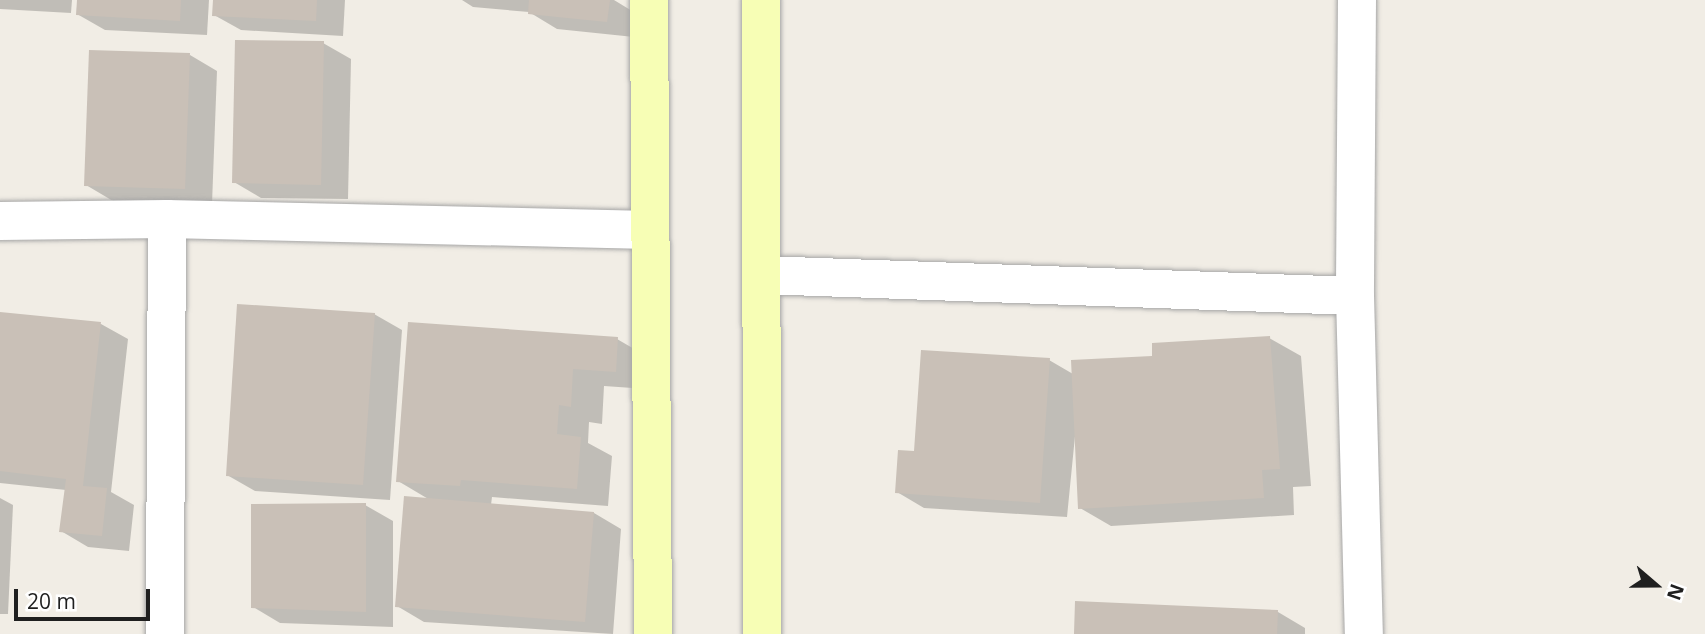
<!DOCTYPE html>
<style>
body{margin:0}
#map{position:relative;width:1705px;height:634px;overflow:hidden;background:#f1ede5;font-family:"Open Sans",sans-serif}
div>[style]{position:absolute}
.shadow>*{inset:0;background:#0003}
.building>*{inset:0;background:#c9c0b7}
.roads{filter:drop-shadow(0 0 2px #a6a6a6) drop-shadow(0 0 2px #a6a6a6)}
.street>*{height:38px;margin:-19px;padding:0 19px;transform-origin:19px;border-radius:19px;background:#fff}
.secondary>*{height:38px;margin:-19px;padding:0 19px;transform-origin:19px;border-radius:19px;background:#f7feb5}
span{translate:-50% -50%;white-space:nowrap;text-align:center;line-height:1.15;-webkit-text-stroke:5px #fff;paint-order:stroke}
.north{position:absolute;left:1621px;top:550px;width:70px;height:70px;-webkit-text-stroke:5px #fff;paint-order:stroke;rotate:110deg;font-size:19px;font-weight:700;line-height:28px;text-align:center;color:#1f1f1f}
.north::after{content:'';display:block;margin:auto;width:24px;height:32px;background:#1f1f1f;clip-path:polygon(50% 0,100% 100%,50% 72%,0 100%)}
.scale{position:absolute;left:14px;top:589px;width:136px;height:32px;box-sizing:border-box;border:4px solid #1f1f1f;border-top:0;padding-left:9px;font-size:21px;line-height:24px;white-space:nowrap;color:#1f1f1f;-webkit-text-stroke:5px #fff;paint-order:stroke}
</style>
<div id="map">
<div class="shadow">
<div style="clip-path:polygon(0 0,72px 0,71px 13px,0 9px)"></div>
<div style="clip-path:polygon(78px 0,209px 0,207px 35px,105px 30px,77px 14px)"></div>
<div style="clip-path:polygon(214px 0,345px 0,343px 36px,241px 30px,214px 15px)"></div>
<div style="clip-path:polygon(462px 0,614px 0,637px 14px,634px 37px,557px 29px,529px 12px,473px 7px)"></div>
<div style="clip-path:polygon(323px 43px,351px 59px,348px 199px,261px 198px,234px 182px)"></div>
<div style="clip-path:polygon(190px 55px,217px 71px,212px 204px,113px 201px,86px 185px)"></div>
<div style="clip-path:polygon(0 313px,101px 324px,128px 339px,111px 492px,134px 505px,129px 551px,88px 547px,61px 531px,66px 490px,0 483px)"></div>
<div style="clip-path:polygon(374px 314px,402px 330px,390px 500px,255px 491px,227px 475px)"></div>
<div style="clip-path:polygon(1269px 338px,1301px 356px,1311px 486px,1293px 487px,1294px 515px,1111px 526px,1080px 508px,1076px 426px,1067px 517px,924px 508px,897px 492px,916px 453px,1049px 360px,1073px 374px)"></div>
<div style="clip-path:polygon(617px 339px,648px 357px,647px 389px,604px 386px,602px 424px,589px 422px,588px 443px,612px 456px,608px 506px,492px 497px,491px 505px,594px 513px,621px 529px,613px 634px,424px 622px,397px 606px,430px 500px,398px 481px)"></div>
<div style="clip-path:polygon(0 498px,13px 505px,8px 614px,0 614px)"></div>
<div style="clip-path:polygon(365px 505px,393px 521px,393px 627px,280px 623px,253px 607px)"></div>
<div style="clip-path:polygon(1278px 612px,1305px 628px,1305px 634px,1076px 634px)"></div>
</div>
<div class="building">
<div style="clip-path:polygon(77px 0,181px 0,180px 21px,76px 15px)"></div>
<div style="clip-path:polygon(213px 0,317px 0,316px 21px,212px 16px)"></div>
<div style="clip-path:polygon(529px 0,610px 0,607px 22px,528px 14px)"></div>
<div style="clip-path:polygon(235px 40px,324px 41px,321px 185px,232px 183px)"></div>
<div style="clip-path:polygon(89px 50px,190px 53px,185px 189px,84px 186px)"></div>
<div style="clip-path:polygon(237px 304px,375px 313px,363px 485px,226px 476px)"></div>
<div style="clip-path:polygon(0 312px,101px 322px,83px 486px,107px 488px,102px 536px,59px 532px,66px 479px,0 471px)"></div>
<div style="clip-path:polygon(408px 322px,618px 337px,616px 372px,573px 369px,571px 407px,559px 405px,557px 434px,581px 437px,577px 489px,461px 480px,460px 486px,396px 482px)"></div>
<div style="clip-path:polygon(1270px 336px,1280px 469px,1262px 470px,1264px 498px,1078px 509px,1071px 360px,1152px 356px,1152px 343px)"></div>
<div style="clip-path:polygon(921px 350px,1050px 358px,1040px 503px,895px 493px,898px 450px,914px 451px)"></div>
<div style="clip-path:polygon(404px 496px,594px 512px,585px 622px,395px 607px)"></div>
<div style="clip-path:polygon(366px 503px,366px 612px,251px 608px,251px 504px)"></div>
<div style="clip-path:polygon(1075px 601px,1278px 610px,1277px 634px,1074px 634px)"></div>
</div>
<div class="roads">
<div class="street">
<div style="left:1357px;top:0;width:296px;rotate:90.4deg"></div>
<div style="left:1355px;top:296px;width:338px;rotate:88.5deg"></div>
<div style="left:167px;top:219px;width:483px;rotate:1.3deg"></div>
<div style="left:0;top:221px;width:167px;rotate:-0.7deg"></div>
<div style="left:167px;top:219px;width:415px;rotate:90.3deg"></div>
<div style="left:762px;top:275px;width:593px;rotate:2.03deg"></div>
</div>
<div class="secondary">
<div style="left:649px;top:0;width:634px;rotate:89.64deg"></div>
<div style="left:761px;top:0;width:634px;rotate:89.91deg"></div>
</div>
</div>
<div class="north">N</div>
<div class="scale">20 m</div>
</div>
